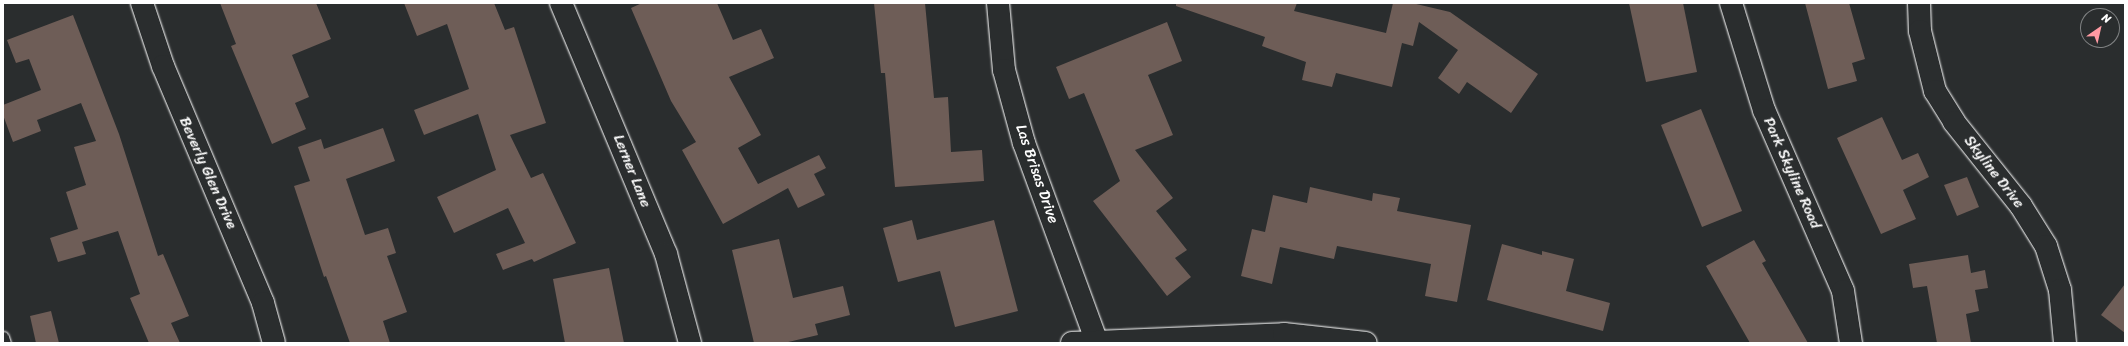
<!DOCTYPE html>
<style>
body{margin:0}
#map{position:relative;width:2128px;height:346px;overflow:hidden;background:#2a2d2e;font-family:Sriracha,sans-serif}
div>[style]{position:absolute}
.building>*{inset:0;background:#6e5d57}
.roads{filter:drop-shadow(0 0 1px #fff) drop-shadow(0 0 1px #fff)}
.lane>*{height:11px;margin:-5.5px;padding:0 5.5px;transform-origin:5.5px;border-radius:5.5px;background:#2a2d2e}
.street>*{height:22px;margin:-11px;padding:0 11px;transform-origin:11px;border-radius:11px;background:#2a2d2e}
.secondary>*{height:22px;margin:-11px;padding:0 11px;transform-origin:11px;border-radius:11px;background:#2a2d2e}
span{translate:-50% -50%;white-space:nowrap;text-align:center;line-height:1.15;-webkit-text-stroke:4px #2a2d2e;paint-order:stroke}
.street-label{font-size:15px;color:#fff}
.frame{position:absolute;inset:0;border:4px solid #fff;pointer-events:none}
.north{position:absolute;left:2080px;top:8px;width:40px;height:40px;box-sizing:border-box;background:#2a2d2e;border:1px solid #7f8182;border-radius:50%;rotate:34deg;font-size:11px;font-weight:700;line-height:16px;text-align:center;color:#fff}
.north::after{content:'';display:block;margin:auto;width:14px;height:18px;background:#ff9aa2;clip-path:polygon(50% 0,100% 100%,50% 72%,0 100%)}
</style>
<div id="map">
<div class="building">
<div style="clip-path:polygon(220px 3px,316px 3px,331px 39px,292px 55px,309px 97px,295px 103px,306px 129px,272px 144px,231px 46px,236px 44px)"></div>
<div style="clip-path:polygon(404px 3px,494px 3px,505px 30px,514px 27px,546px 123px,510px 135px,531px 178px,543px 173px,576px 243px,534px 262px,532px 259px,503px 270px,496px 254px,525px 243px,508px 208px,454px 233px,437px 197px,496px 170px,478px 114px,424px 135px,414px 110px,469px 89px,447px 24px,417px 36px)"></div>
<div style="clip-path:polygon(642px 3px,717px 3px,733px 40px,761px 29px,774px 58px,729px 77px,761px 135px,738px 148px,758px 184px,819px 155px,826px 168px,814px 174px,825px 195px,798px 208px,788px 188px,723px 224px,682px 150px,696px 142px,671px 101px,631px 8px)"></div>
<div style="clip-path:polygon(874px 3px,925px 3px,934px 98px,948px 97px,951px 152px,982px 150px,984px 181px,895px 187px,885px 73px,881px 73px)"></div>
<div style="clip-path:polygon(1176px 3px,1297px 3px,1294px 11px,1386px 33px,1393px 3px,1412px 3px,1450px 12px,1538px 74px,1511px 113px,1467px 82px,1459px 94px,1438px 78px,1458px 50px,1419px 22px,1413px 46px,1402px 43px,1392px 87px,1336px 73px,1332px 87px,1302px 80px,1306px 62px,1262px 46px,1265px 37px,1176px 6px)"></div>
<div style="clip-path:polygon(1629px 3px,1683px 3px,1697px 72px,1646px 82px)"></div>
<div style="clip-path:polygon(1805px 3px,1849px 3px,1865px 59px,1852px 63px,1857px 81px,1828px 89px)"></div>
<div style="clip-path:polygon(73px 15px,119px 134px,158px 256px,163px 254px,189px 316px,171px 323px,180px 343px,149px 343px,130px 298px,140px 294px,118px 231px,82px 242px,86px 254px,58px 262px,50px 238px,78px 229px,66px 192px,86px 185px,74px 147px,96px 141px,81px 103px,37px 120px,41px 131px,13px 142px,3px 115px,3px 105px,41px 90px,29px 59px,16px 63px,7px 40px)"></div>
<div style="clip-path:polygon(1167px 22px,1182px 61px,1148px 75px,1173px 135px,1135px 150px,1173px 198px,1156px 211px,1187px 250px,1175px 258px,1191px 277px,1167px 296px,1093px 201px,1120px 181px,1084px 93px,1069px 99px,1056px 67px)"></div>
<div style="clip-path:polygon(1701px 109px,1742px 211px,1702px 227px,1661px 125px)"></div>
<div style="clip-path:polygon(1882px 117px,1902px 160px,1918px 153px,1929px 177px,1903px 190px,1916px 219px,1881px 234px,1837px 138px)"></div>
<div style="clip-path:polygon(383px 128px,395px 161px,346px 179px,365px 235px,388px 228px,396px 253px,387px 256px,407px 312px,383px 321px,390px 343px,350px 343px,326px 276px,324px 277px,294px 186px,310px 181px,298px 147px,321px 139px,324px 149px)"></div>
<div style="clip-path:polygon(1967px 177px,1979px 207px,1957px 216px,1944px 185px)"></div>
<div style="clip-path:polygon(1310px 187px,1372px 201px,1373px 193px,1400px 198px,1397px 211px,1471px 225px,1457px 302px,1425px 296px,1431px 264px,1337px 246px,1334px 259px,1280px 247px,1272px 284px,1241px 276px,1252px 229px,1265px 232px,1273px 195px,1307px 203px)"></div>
<div style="clip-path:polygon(912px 220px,917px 240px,994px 220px,1018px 311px,955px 327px,940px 271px,898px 282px,883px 228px)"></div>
<div style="clip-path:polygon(779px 239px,793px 298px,843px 286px,850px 315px,815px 324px,818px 335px,784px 343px,754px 343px,732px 250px)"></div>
<div style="clip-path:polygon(1754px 240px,1766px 261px,1762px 263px,1808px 343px,1750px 343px,1706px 266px)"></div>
<div style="clip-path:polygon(1502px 244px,1542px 255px,1542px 251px,1574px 259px,1566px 291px,1610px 303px,1603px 331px,1487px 300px)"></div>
<div style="clip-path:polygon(1968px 255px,1971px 273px,1985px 270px,1988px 288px,1975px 290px,1979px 311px,1966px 314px,1971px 343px,1937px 343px,1927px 286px,1913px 288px,1909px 264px)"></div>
<div style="clip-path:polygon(609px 268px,624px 343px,565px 343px,553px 279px)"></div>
<div style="clip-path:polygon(2125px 284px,2125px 333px,2101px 315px)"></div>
<div style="clip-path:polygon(51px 311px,59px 343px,36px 343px,30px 316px)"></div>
</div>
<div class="roads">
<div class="lane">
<div style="left:3px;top:337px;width:6px;rotate:72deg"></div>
</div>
<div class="street">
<div style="left:142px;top:3px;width:66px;rotate:71.6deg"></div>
<div style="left:163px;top:66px;width:257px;rotate:67.1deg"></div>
<div style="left:263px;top:303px;width:41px;rotate:74.6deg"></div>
<div style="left:561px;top:3px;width:272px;rotate:67.3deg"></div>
<div style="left:666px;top:254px;width:92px;rotate:74.9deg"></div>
<div style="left:998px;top:3px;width:67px;rotate:84.9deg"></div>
<div style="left:1004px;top:70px;width:76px;rotate:74.7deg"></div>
<div style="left:1024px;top:143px;width:210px;rotate:69.9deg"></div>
<div style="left:1731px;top:3px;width:112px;rotate:72.9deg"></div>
<div style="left:1764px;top:110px;width:197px;rotate:66.4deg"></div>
<div style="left:1843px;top:291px;width:53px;rotate:81.3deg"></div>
</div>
<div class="secondary">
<div style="left:1919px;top:3px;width:28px;rotate:88deg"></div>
<div style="left:1920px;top:31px;width:62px;rotate:76deg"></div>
<div style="left:1935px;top:91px;width:36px;rotate:58deg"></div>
<div style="left:1954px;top:122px;width:107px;rotate:51.4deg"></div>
<div style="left:2021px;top:206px;width:47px;rotate:58deg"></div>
<div style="left:2046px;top:246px;width:46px;rotate:72.3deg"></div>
<div style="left:2060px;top:290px;width:53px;rotate:84.6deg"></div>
<div style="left:1072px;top:343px;width:212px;rotate:-2.4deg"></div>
<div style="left:1284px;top:334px;width:82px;rotate:6.3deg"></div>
</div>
</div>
<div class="street-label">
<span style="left:632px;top:171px;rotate:68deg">Lerner Lane</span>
<span style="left:1994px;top:172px;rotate:52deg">Skyline Drive</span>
<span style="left:208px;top:173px;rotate:66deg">Beverly Glen Drive</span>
<span style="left:1792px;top:173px;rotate:66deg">Park Skyline Road</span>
<span style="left:1037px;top:174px;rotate:71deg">Las Brisas Drive</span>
</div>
<div class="frame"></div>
<div class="north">N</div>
</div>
